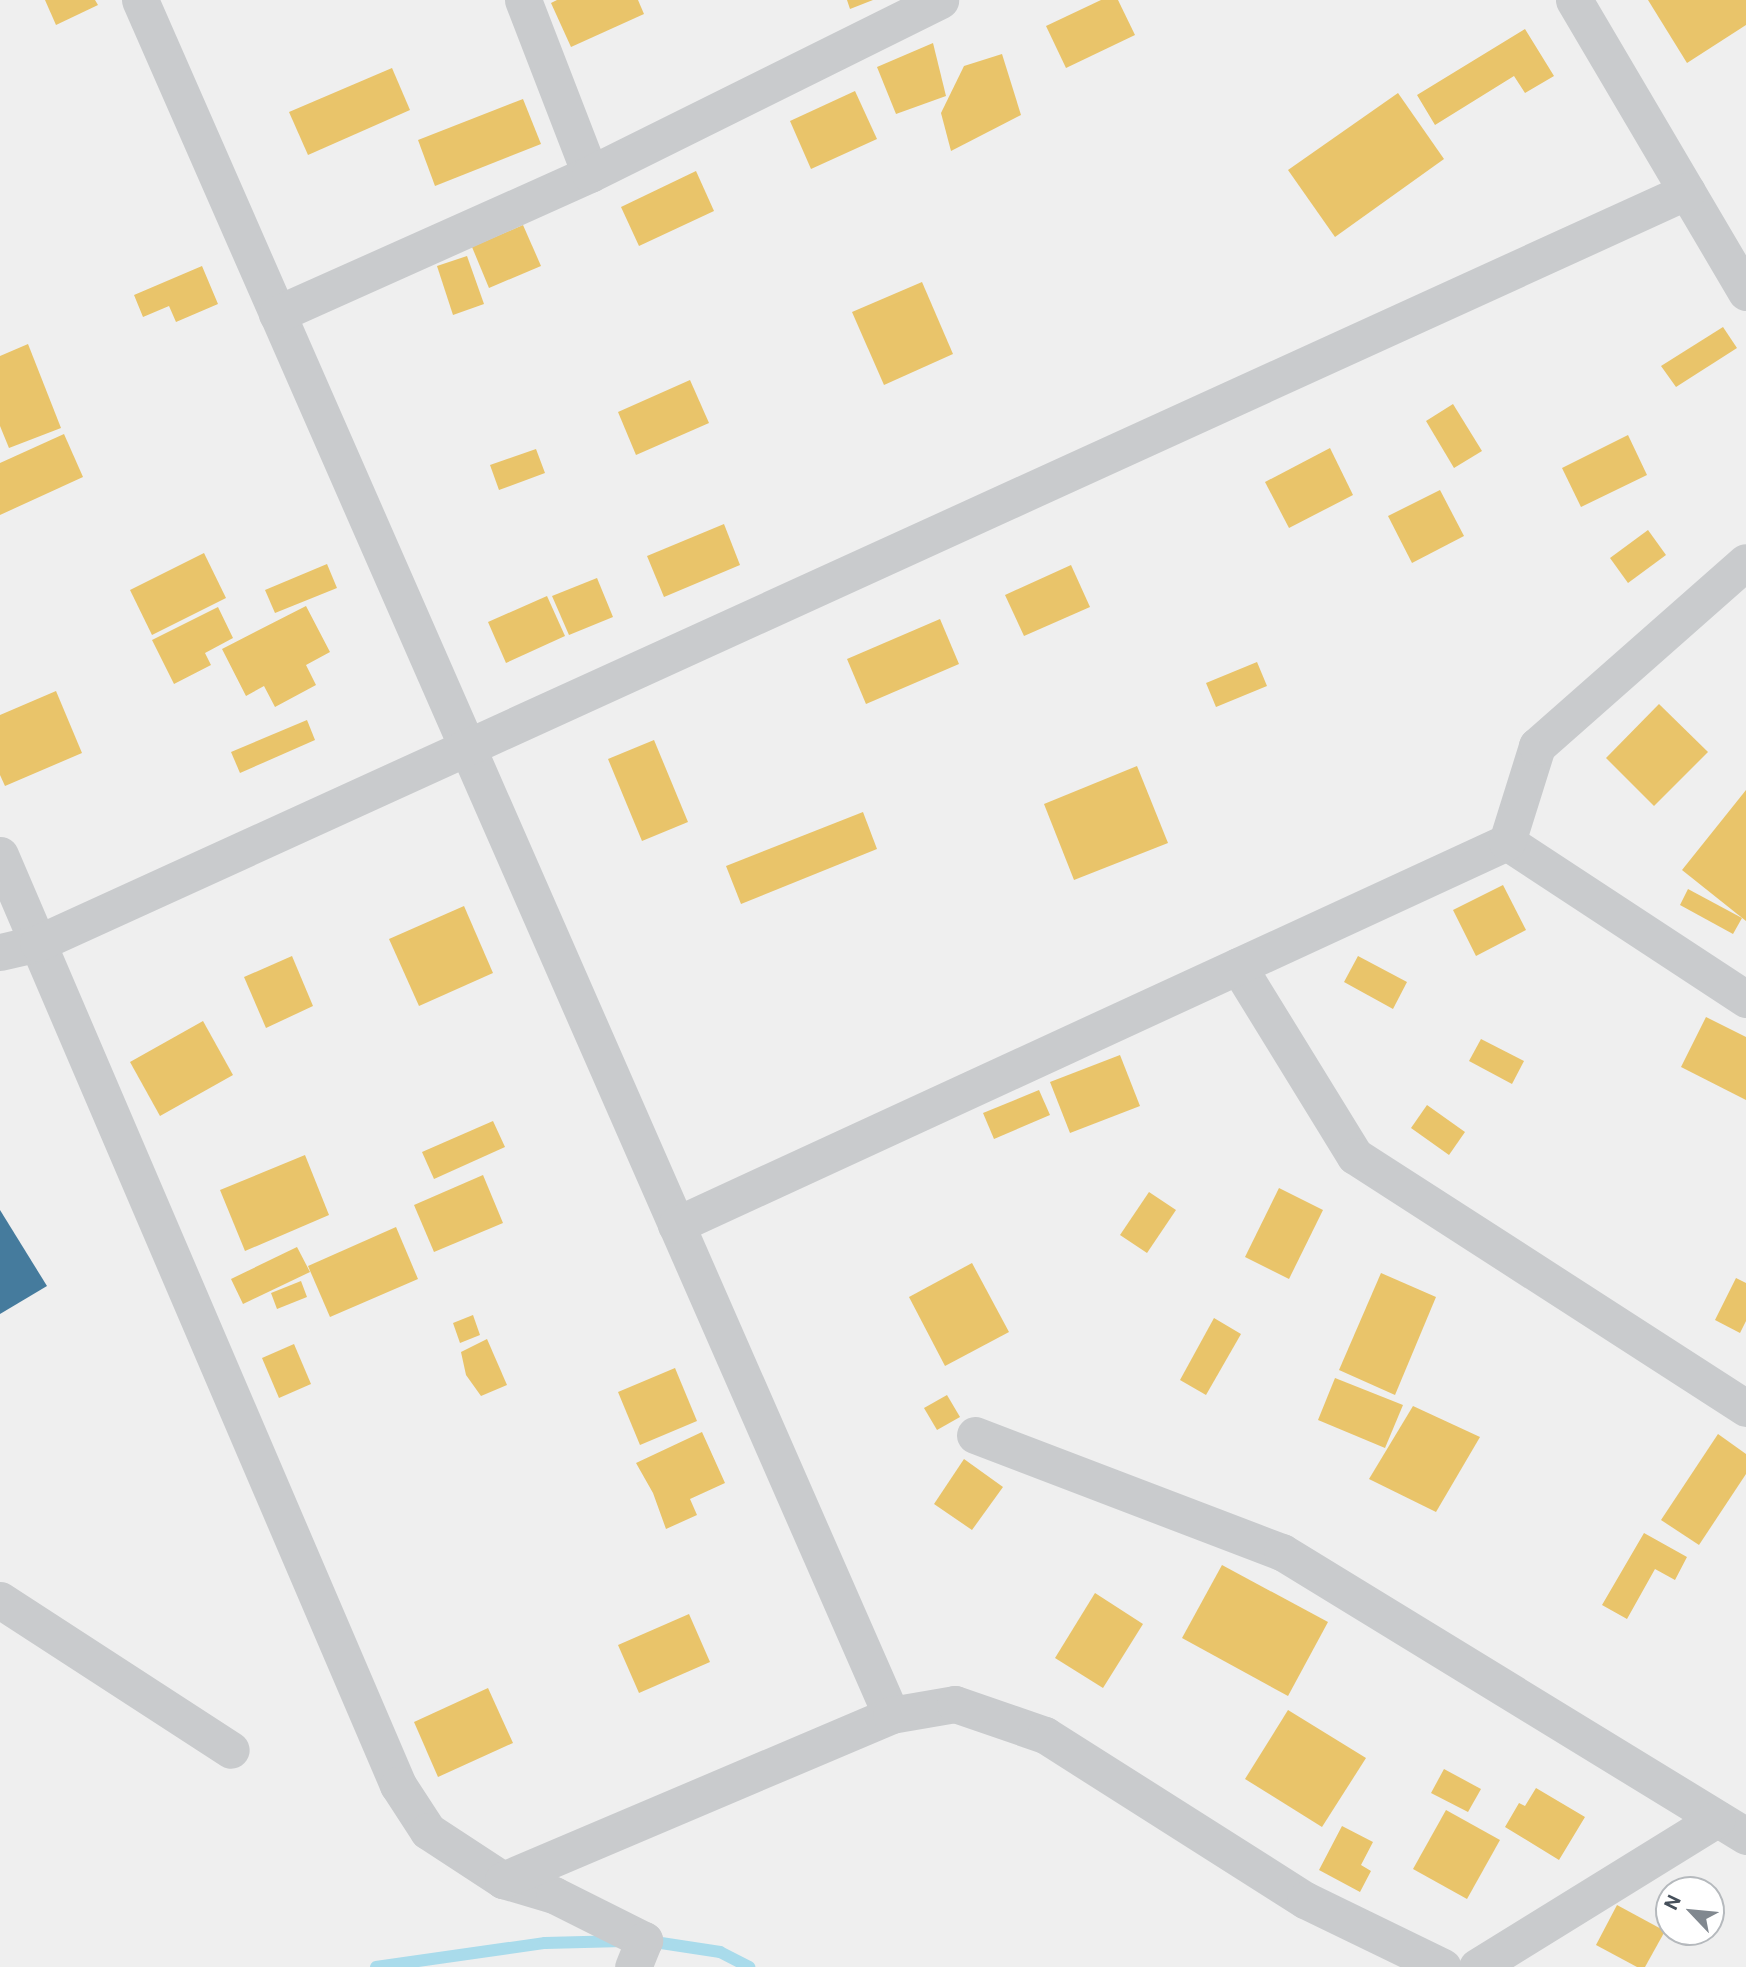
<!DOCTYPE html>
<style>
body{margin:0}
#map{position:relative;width:1746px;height:1967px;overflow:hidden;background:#efefef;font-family:Roboto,sans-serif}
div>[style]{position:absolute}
.homes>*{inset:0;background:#e9c46a}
.public>*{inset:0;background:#457b9d}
.stream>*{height:12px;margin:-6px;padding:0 6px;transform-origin:6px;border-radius:6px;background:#a9dbeb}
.minor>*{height:37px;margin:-18.5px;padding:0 18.5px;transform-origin:18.5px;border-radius:18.5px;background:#c9cbcd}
span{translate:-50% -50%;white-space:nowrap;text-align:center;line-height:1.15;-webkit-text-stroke:7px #fff;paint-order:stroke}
.north{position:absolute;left:1655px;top:1876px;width:70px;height:70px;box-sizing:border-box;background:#fff;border:2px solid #b5b9bd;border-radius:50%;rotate:296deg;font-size:19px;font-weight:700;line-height:28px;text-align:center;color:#46505b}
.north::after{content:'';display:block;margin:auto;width:24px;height:32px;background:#81888f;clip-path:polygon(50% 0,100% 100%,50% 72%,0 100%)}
</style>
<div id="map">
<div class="homes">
<div style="clip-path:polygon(45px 0,95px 0,98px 5px,56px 25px)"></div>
<div style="clip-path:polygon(557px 0,638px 0,644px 14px,571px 47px,551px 3px)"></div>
<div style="clip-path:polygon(847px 0,873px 0,850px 9px)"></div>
<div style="clip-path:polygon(1101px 0,1118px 0,1135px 35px,1066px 68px,1046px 26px)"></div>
<div style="clip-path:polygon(1648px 0,1746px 0,1746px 25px,1687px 63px)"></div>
<div style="clip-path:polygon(1525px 29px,1554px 76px,1525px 93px,1514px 76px,1435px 125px,1417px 95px)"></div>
<div style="clip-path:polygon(933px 43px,946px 96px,896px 114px,877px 67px)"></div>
<div style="clip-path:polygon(1002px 54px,1021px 115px,951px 151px,941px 113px,964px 66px)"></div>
<div style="clip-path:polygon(392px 68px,410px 110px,308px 155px,289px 112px)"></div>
<div style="clip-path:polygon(855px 91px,877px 139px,811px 169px,790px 121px)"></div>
<div style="clip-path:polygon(1398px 93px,1444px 159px,1335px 237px,1288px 170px)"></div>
<div style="clip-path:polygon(523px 99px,541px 144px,435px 186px,418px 140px)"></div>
<div style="clip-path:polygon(696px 171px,714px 211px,639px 246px,621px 207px)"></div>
<div style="clip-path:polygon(523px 225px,541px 266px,489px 288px,472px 247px)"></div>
<div style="clip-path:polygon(467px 256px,484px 304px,453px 315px,437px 266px)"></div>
<div style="clip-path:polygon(202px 266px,218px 304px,176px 322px,169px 306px,143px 317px,134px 295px)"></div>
<div style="clip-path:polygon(922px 282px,953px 354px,884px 385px,852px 312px)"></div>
<div style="clip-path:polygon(1723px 327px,1737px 348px,1676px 387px,1661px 366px)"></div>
<div style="clip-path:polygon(28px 344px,61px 428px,9px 448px,0 426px,0 356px)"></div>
<div style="clip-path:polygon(690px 380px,709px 423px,636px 455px,618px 412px)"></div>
<div style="clip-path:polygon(1453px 404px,1482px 451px,1454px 468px,1426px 421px)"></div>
<div style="clip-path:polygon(64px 434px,83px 477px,0 515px,0 463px)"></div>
<div style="clip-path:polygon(1628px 435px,1647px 475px,1581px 507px,1562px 468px)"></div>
<div style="clip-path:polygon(1330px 448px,1353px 495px,1289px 528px,1265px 482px)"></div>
<div style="clip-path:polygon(536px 449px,545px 473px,499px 490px,490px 465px)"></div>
<div style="clip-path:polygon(1440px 490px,1464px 536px,1412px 563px,1388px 516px)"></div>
<div style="clip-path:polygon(724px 524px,740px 565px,664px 597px,647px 556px)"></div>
<div style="clip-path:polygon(1648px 530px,1666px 555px,1628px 583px,1610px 558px)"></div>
<div style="clip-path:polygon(204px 553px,226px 598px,152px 635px,130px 590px)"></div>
<div style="clip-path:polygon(327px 564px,337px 588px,275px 613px,265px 590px)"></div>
<div style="clip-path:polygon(1071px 565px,1090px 607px,1024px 636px,1005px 595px)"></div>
<div style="clip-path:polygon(597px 578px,613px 617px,569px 635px,552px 596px)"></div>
<div style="clip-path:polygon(547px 596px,565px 636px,506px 663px,488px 622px)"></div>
<div style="clip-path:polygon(306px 606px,330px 652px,306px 665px,316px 685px,275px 707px,264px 686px,246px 696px,222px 649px)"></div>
<div style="clip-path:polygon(218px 607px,233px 638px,205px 653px,211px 665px,174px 684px,152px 640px)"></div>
<div style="clip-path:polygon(940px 619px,959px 664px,866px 704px,847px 659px)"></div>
<div style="clip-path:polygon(1257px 662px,1267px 686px,1216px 707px,1206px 683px)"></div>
<div style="clip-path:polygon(56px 691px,82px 753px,5px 786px,0 775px,0 715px)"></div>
<div style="clip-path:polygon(1659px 704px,1708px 752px,1654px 806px,1606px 758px)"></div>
<div style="clip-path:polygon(307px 720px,315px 740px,240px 773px,231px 752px)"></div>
<div style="clip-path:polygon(654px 740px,688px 822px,642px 841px,608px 759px)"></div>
<div style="clip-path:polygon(1137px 766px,1168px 843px,1074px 880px,1044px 804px)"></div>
<div style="clip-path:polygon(1746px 790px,1746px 921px,1682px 870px)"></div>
<div style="clip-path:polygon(863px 812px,877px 849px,741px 904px,726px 866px)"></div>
<div style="clip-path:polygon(1503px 885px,1526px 930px,1476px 956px,1453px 910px)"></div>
<div style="clip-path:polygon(1688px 889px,1742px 918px,1733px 934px,1680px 905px)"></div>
<div style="clip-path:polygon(464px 906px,493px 973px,419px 1006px,389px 939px)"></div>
<div style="clip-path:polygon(292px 956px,313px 1006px,266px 1028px,244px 977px)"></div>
<div style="clip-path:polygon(1358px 956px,1407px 982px,1393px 1009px,1344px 982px)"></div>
<div style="clip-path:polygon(1706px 1017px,1746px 1037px,1746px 1100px,1681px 1067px)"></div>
<div style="clip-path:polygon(203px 1021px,233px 1075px,160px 1116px,130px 1062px)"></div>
<div style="clip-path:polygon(1481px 1039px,1524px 1061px,1512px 1084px,1469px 1061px)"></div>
<div style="clip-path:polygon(1120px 1055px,1140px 1106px,1070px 1133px,1050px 1082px)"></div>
<div style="clip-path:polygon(1039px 1090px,1050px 1115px,994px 1139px,983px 1113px)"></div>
<div style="clip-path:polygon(1427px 1105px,1465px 1132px,1449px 1155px,1411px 1128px)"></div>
<div style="clip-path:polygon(493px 1121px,505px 1147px,434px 1179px,422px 1152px)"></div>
<div style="clip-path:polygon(305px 1155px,329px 1215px,245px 1251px,220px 1190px)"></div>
<div style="clip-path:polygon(483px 1175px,503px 1223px,434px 1252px,414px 1205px)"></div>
<div style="clip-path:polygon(1279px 1188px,1323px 1210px,1289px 1279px,1245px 1257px)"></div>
<div style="clip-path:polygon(1149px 1192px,1176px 1210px,1147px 1253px,1120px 1235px)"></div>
<div style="clip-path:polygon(396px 1227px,418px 1279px,330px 1317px,308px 1266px)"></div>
<div style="clip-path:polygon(297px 1247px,310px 1272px,243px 1304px,231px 1279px)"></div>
<div style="clip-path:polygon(972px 1263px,1009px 1332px,945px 1366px,909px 1297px)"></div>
<div style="clip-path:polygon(1381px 1273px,1436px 1297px,1395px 1395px,1339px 1370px)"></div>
<div style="clip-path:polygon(1736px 1278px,1746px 1283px,1746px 1321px,1740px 1333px,1715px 1320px)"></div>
<div style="clip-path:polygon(301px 1281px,307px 1297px,277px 1309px,271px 1293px)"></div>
<div style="clip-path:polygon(473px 1315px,480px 1335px,460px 1343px,453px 1323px)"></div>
<div style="clip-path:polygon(1214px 1318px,1241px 1334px,1206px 1395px,1180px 1380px)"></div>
<div style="clip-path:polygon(487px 1339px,507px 1385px,481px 1396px,466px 1375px,461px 1352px)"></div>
<div style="clip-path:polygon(294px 1344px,311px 1384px,279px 1398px,262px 1358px)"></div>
<div style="clip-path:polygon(675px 1368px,697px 1421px,640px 1445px,618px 1392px)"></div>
<div style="clip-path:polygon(1335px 1378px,1403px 1405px,1385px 1448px,1318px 1420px)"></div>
<div style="clip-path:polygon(947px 1395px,960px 1417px,937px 1430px,924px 1408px)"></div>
<div style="clip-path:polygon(1413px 1406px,1480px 1437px,1436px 1512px,1369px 1479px)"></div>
<div style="clip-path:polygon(702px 1432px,725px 1483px,690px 1499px,697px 1515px,666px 1529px,653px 1493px,636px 1463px)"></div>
<div style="clip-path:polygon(1718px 1434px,1746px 1454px,1746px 1474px,1699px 1545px,1661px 1520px)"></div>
<div style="clip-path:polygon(964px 1459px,1003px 1487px,972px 1530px,934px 1504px)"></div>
<div style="clip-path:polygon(1644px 1533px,1687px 1557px,1675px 1580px,1655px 1569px,1627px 1619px,1602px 1605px)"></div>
<div style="clip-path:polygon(1222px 1565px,1328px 1622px,1288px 1696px,1182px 1638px)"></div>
<div style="clip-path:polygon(1095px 1593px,1143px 1624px,1103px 1688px,1055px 1658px)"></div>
<div style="clip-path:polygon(689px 1614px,710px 1662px,639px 1693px,618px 1645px)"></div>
<div style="clip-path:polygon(488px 1688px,513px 1743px,438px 1777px,414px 1722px)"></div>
<div style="clip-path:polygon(1288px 1710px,1366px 1758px,1322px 1827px,1245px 1779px)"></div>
<div style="clip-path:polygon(1444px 1769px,1481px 1789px,1468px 1812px,1431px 1793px)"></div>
<div style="clip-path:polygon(1536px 1788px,1585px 1817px,1559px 1860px,1505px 1827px,1519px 1803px,1525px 1806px)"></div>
<div style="clip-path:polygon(1446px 1810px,1500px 1840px,1467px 1899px,1413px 1869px)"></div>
<div style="clip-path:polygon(1342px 1826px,1373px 1842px,1361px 1865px,1371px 1871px,1360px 1892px,1319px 1870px)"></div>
<div style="clip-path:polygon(1617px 1905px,1665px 1931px,1645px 1967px,1637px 1967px,1596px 1945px)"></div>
</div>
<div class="public">
<div style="clip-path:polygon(0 1210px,47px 1286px,0 1314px)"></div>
</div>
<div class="stream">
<div style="left:648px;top:1941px;width:73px;rotate:8.7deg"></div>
<div style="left:720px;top:1952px;width:33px;rotate:27deg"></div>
<div style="left:376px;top:1967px;width:171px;rotate:-8.1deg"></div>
<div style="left:545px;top:1943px;width:78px;rotate:-1.5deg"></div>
</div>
<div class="minor">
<div style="left:140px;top:0;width:1872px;rotate:66.35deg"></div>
<div style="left:523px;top:0;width:186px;rotate:68.9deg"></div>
<div style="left:1574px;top:0;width:339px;rotate:59.5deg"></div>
<div style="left:277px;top:314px;width:343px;rotate:-24.1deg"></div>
<div style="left:590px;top:174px;width:391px;rotate:-26.4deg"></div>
<div style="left:1507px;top:842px;width:286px;rotate:33.3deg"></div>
<div style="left:0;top:855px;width:1012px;rotate:66.83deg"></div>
<div style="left:398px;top:1785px;width:55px;rotate:56.9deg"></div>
<div style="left:428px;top:1831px;width:90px;rotate:33.2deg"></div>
<div style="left:503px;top:1880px;width:53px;rotate:16.4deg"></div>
<div style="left:554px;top:1895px;width:101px;rotate:26.6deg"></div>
<div style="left:644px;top:1940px;width:29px;rotate:112deg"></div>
<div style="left:0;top:952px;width:39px;rotate:-13deg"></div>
<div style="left:38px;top:943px;width:1812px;rotate:-24.51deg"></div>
<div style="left:1238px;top:966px;width:223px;rotate:58.4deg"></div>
<div style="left:1355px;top:1156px;width:465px;rotate:32.8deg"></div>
<div style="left:676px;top:1225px;width:915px;rotate:-24.74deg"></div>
<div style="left:1507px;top:842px;width:101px;rotate:-72.6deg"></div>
<div style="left:1537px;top:746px;width:278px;rotate:-41.4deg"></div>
<div style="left:975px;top:1435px;width:329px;rotate:20.9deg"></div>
<div style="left:1282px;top:1552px;width:544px;rotate:31.47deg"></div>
<div style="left:0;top:1600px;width:275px;rotate:33deg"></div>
<div style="left:503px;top:1880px;width:422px;rotate:-23deg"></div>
<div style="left:891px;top:1715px;width:65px;rotate:-9.8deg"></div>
<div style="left:955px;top:1704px;width:95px;rotate:19deg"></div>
<div style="left:1045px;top:1735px;width:308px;rotate:32.4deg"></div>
<div style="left:1305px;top:1900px;width:153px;rotate:25.9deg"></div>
<div style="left:1477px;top:1967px;width:282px;rotate:-31.7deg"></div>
</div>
<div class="north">N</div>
</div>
